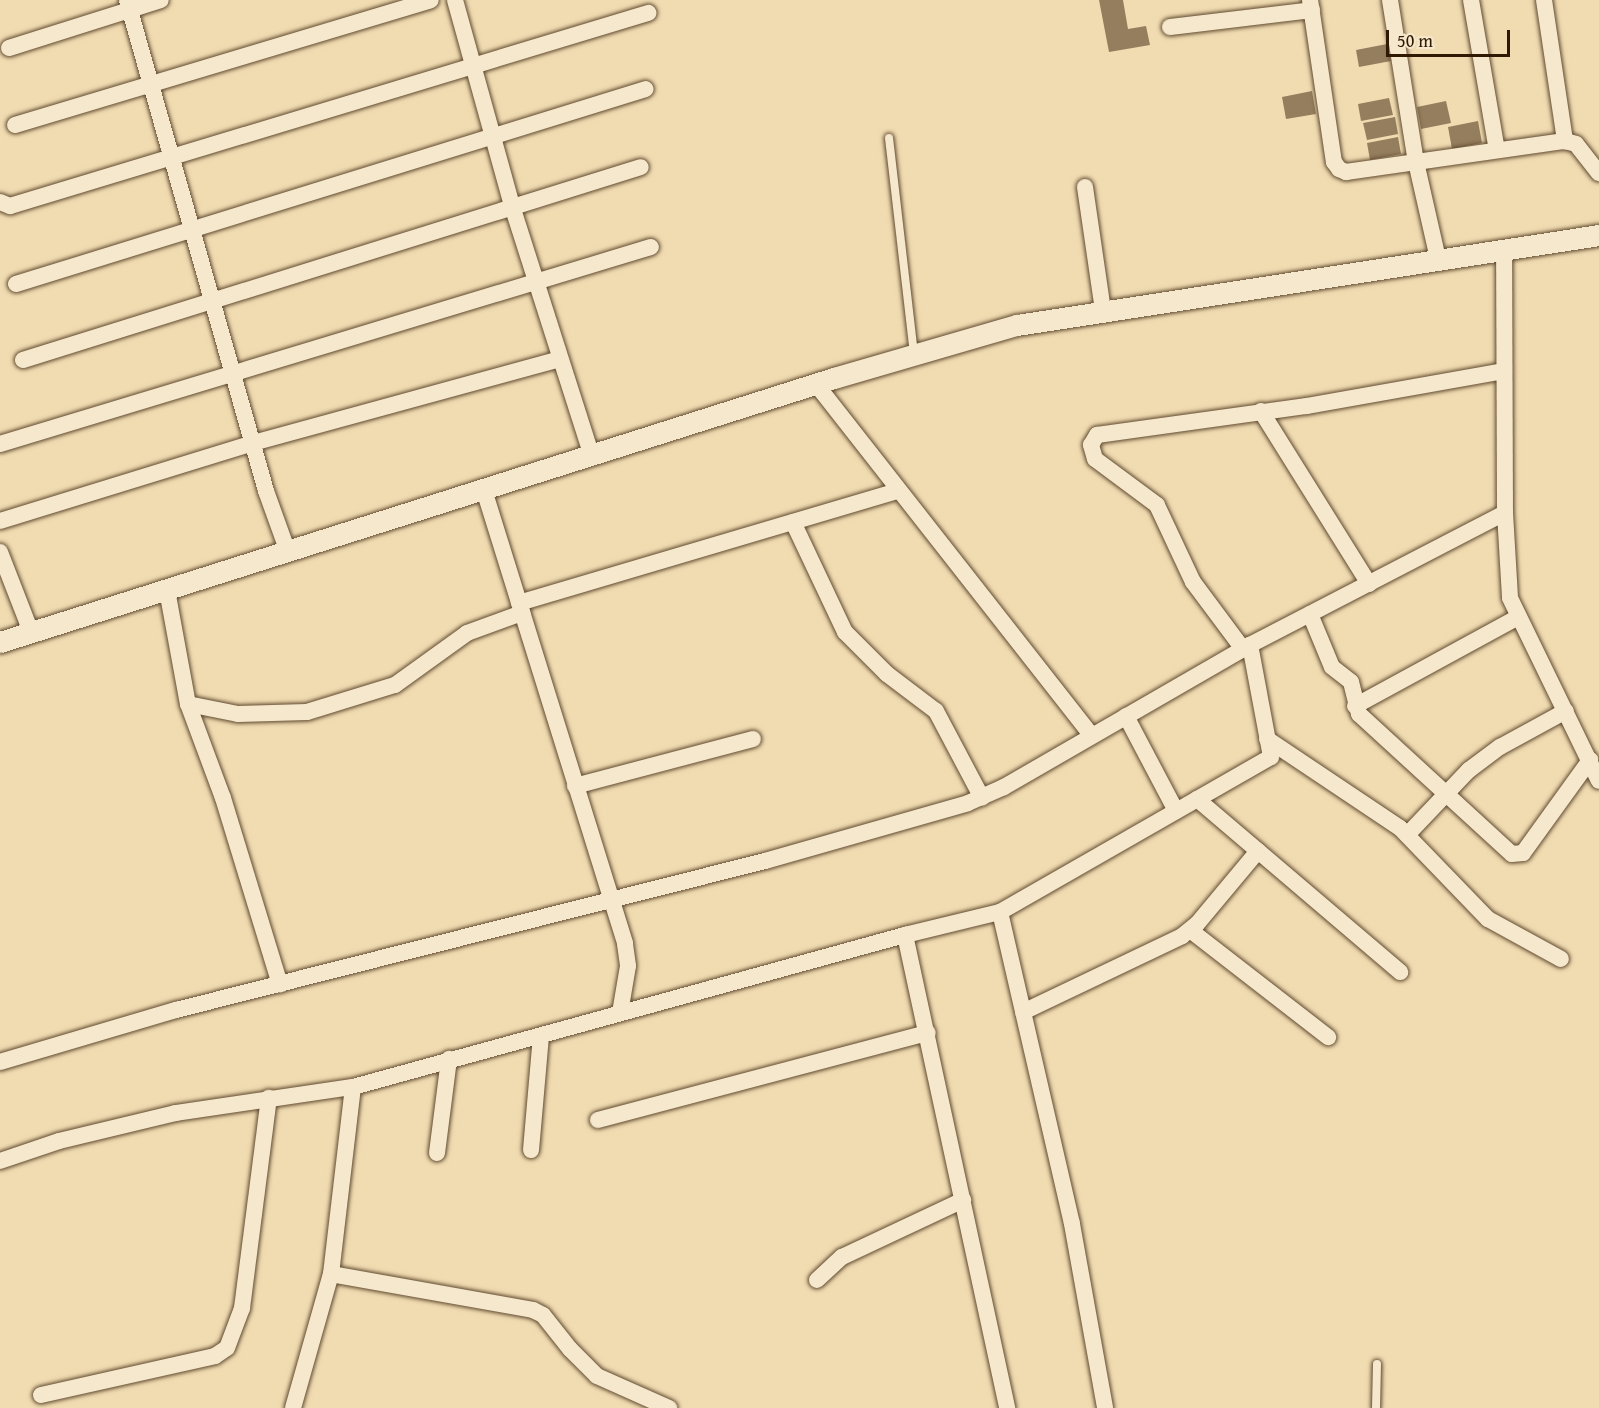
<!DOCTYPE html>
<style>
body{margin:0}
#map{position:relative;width:1599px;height:1408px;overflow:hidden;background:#f1dcb2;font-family:"Gentium Book Plus",serif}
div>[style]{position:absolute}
.building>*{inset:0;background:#947e5e}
.roads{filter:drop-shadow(0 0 2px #604a2f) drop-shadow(0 0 2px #604a2f)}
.service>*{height:8px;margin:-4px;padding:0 4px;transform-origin:4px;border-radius:4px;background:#f6e8cd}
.minor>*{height:16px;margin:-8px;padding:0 8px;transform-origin:8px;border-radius:8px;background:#f6e8cd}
.tertiary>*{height:21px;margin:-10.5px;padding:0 10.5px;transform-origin:10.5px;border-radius:10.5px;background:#f6e8cd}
span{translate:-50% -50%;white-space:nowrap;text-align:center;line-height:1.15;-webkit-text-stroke:5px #f6e8cd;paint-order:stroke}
.scale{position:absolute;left:1386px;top:30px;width:124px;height:27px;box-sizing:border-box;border:3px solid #301903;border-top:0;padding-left:8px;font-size:18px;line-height:21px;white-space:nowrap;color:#301903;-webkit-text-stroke:4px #f6e8cd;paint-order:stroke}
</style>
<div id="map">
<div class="building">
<div style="clip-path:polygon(1099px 0,1123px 0,1128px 29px,1146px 26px,1150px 45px,1109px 52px)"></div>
<div style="clip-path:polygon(1387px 44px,1391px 61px,1359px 67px,1356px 50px)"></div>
<div style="clip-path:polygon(1312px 91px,1316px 114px,1286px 119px,1282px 97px)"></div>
<div style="clip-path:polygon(1389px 98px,1393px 115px,1361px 121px,1358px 104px)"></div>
<div style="clip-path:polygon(1446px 101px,1451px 123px,1421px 129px,1417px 107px)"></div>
<div style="clip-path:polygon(1395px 117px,1398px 134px,1367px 140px,1363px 123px)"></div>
<div style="clip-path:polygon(1478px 121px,1482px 143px,1452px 149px,1448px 127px)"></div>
<div style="clip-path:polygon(1398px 137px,1401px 154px,1370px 160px,1367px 143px)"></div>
</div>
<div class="roads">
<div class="service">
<div style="left:889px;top:138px;width:218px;rotate:83.4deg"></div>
<div style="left:1376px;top:1408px;width:44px;rotate:-88.7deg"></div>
</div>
<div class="minor">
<div style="left:127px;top:0;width:510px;rotate:74.19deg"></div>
<div style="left:266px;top:491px;width:65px;rotate:70.2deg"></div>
<div style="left:455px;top:0;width:217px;rotate:74.5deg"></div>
<div style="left:513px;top:209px;width:259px;rotate:72.3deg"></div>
<div style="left:1310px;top:0;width:164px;rotate:81.6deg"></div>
<div style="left:1334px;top:162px;width:9px;rotate:54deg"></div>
<div style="left:1339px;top:169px;width:8px;rotate:23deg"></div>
<div style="left:1346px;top:172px;width:221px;rotate:-8.1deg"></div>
<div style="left:1565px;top:141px;width:11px;rotate:15deg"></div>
<div style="left:1576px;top:144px;width:37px;rotate:52deg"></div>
<div style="left:1390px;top:0;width:164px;rotate:80.9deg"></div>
<div style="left:1416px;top:162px;width:99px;rotate:77.2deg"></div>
<div style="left:1471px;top:0;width:152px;rotate:80.2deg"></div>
<div style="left:1544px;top:0;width:143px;rotate:81.5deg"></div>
<div style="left:1170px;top:27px;width:143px;rotate:-6.8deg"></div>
<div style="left:9px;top:48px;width:159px;rotate:-17.5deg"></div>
<div style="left:15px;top:125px;width:434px;rotate:-16.7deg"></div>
<div style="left:1085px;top:187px;width:125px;rotate:81.7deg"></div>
<div style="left:0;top:202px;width:11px;rotate:22deg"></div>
<div style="left:10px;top:206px;width:667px;rotate:-16.83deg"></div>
<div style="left:16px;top:284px;width:659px;rotate:-17.2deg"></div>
<div style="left:23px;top:360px;width:647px;rotate:-17.34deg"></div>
<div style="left:816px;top:384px;width:447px;rotate:51.9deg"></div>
<div style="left:1261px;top:411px;width:204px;rotate:58deg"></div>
<div style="left:0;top:444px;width:680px;rotate:-16.84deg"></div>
<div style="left:484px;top:490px;width:475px;rotate:72.7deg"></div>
<div style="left:625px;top:944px;width:22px;rotate:82deg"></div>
<div style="left:628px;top:966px;width:48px;rotate:99.7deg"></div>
<div style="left:1505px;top:513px;width:85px;rotate:86.6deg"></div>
<div style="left:1510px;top:598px;width:203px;rotate:64.1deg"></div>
<div style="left:0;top:521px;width:265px;rotate:-17.1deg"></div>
<div style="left:253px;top:443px;width:318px;rotate:-15.3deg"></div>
<div style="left:793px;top:522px;width:122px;rotate:64.7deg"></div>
<div style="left:845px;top:632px;width:59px;rotate:45deg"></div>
<div style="left:887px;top:674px;width:61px;rotate:37.1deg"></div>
<div style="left:936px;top:711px;width:98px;rotate:62.1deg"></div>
<div style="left:0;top:552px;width:86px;rotate:68.8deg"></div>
<div style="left:167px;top:590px;width:116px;rotate:79.6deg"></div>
<div style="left:188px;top:704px;width:100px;rotate:69.6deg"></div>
<div style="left:223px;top:798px;width:195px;rotate:73deg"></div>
<div style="left:519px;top:603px;width:394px;rotate:-16.5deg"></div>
<div style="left:1310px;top:614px;width:57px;rotate:67.5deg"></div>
<div style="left:1332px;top:667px;width:24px;rotate:38deg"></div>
<div style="left:1351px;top:682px;width:33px;rotate:76deg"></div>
<div style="left:1359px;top:714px;width:207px;rotate:42.5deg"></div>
<div style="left:1512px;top:854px;width:11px;rotate:-5deg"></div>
<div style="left:1523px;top:853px;width:115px;rotate:-54.2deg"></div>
<div style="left:1243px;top:649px;width:84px;rotate:-126.7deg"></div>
<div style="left:1193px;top:582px;width:85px;rotate:-115.1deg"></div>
<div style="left:1157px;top:505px;width:77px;rotate:-143.4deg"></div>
<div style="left:1095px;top:459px;width:15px;rotate:-106deg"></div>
<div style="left:1091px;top:445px;width:12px;rotate:-59deg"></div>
<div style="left:1097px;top:435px;width:212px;rotate:-7.9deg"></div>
<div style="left:1307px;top:406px;width:200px;rotate:-10.1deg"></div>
<div style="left:188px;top:704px;width:51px;rotate:11.3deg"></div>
<div style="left:238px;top:714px;width:69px;rotate:-1.7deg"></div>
<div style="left:307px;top:712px;width:92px;rotate:-17.1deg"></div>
<div style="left:395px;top:685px;width:89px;rotate:-35.8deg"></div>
<div style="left:467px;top:633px;width:59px;rotate:-20deg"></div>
<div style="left:1355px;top:706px;width:186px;rotate:-28.6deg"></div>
<div style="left:1126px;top:716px;width:107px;rotate:62.2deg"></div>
<div style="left:1267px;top:739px;width:160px;rotate:33.8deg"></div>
<div style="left:1400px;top:828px;width:127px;rotate:46deg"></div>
<div style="left:1488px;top:919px;width:83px;rotate:28.7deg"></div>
<div style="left:575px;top:786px;width:184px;rotate:-14.8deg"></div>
<div style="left:1197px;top:799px;width:267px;rotate:40.4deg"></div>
<div style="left:1407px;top:835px;width:90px;rotate:-46.4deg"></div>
<div style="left:1469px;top:770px;width:39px;rotate:-37deg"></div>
<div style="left:1500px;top:747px;width:75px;rotate:-28.6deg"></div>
<div style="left:1000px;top:912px;width:320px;rotate:77deg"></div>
<div style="left:1072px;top:1224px;width:187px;rotate:79.8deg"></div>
<div style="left:1190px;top:930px;width:175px;rotate:37.8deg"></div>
<div style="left:905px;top:935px;width:484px;rotate:77.8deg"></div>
<div style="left:1023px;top:1012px;width:176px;rotate:-25.5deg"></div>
<div style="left:1182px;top:936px;width:19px;rotate:-39deg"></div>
<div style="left:1197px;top:924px;width:95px;rotate:-50.1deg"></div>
<div style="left:0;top:1062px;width:184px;rotate:-16.5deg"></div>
<div style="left:176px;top:1010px;width:608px;rotate:-14.2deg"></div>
<div style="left:765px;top:861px;width:211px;rotate:-15.9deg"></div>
<div style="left:968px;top:803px;width:39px;rotate:-24deg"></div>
<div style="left:1004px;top:787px;width:284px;rotate:-30deg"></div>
<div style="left:598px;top:1120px;width:341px;rotate:-14.8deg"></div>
<div style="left:531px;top:1150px;width:115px;rotate:-85deg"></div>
<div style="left:437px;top:1153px;width:95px;rotate:-82.7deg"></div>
<div style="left:0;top:1161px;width:62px;rotate:-18.7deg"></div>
<div style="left:59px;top:1141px;width:120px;rotate:-13.5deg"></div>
<div style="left:176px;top:1113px;width:179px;rotate:-8.4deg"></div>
<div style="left:353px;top:1087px;width:573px;rotate:-15.4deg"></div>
<div style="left:905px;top:935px;width:98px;rotate:-13.6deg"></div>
<div style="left:1000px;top:912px;width:312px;rotate:-29.8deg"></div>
<div style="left:1271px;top:757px;width:114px;rotate:-100.6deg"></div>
<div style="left:1250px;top:645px;width:287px;rotate:-27.4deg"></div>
<div style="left:1505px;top:513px;width:264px;rotate:-90.2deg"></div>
<div style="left:331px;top:1274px;width:205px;rotate:10.1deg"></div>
<div style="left:533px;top:1310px;width:11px;rotate:27deg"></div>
<div style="left:543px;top:1315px;width:43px;rotate:51.5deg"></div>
<div style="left:570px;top:1349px;width:38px;rotate:45deg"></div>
<div style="left:597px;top:1376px;width:79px;rotate:24deg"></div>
<div style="left:817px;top:1280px;width:34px;rotate:-43deg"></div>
<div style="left:842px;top:1257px;width:134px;rotate:-25.2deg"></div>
<div style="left:41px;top:1395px;width:178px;rotate:-12.6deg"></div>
<div style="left:215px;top:1356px;width:14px;rotate:-34deg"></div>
<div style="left:227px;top:1348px;width:43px;rotate:-69.4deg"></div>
<div style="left:242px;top:1308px;width:212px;rotate:-82.7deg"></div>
<div style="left:293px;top:1408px;width:139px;rotate:-74.2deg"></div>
<div style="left:331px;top:1274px;width:188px;rotate:-83.3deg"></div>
</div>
<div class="tertiary">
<div style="left:0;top:642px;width:875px;rotate:-17.57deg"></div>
<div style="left:834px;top:378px;width:191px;rotate:-16.2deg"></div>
<div style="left:1017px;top:325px;width:589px;rotate:-8.79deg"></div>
</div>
</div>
<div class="scale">50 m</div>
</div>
